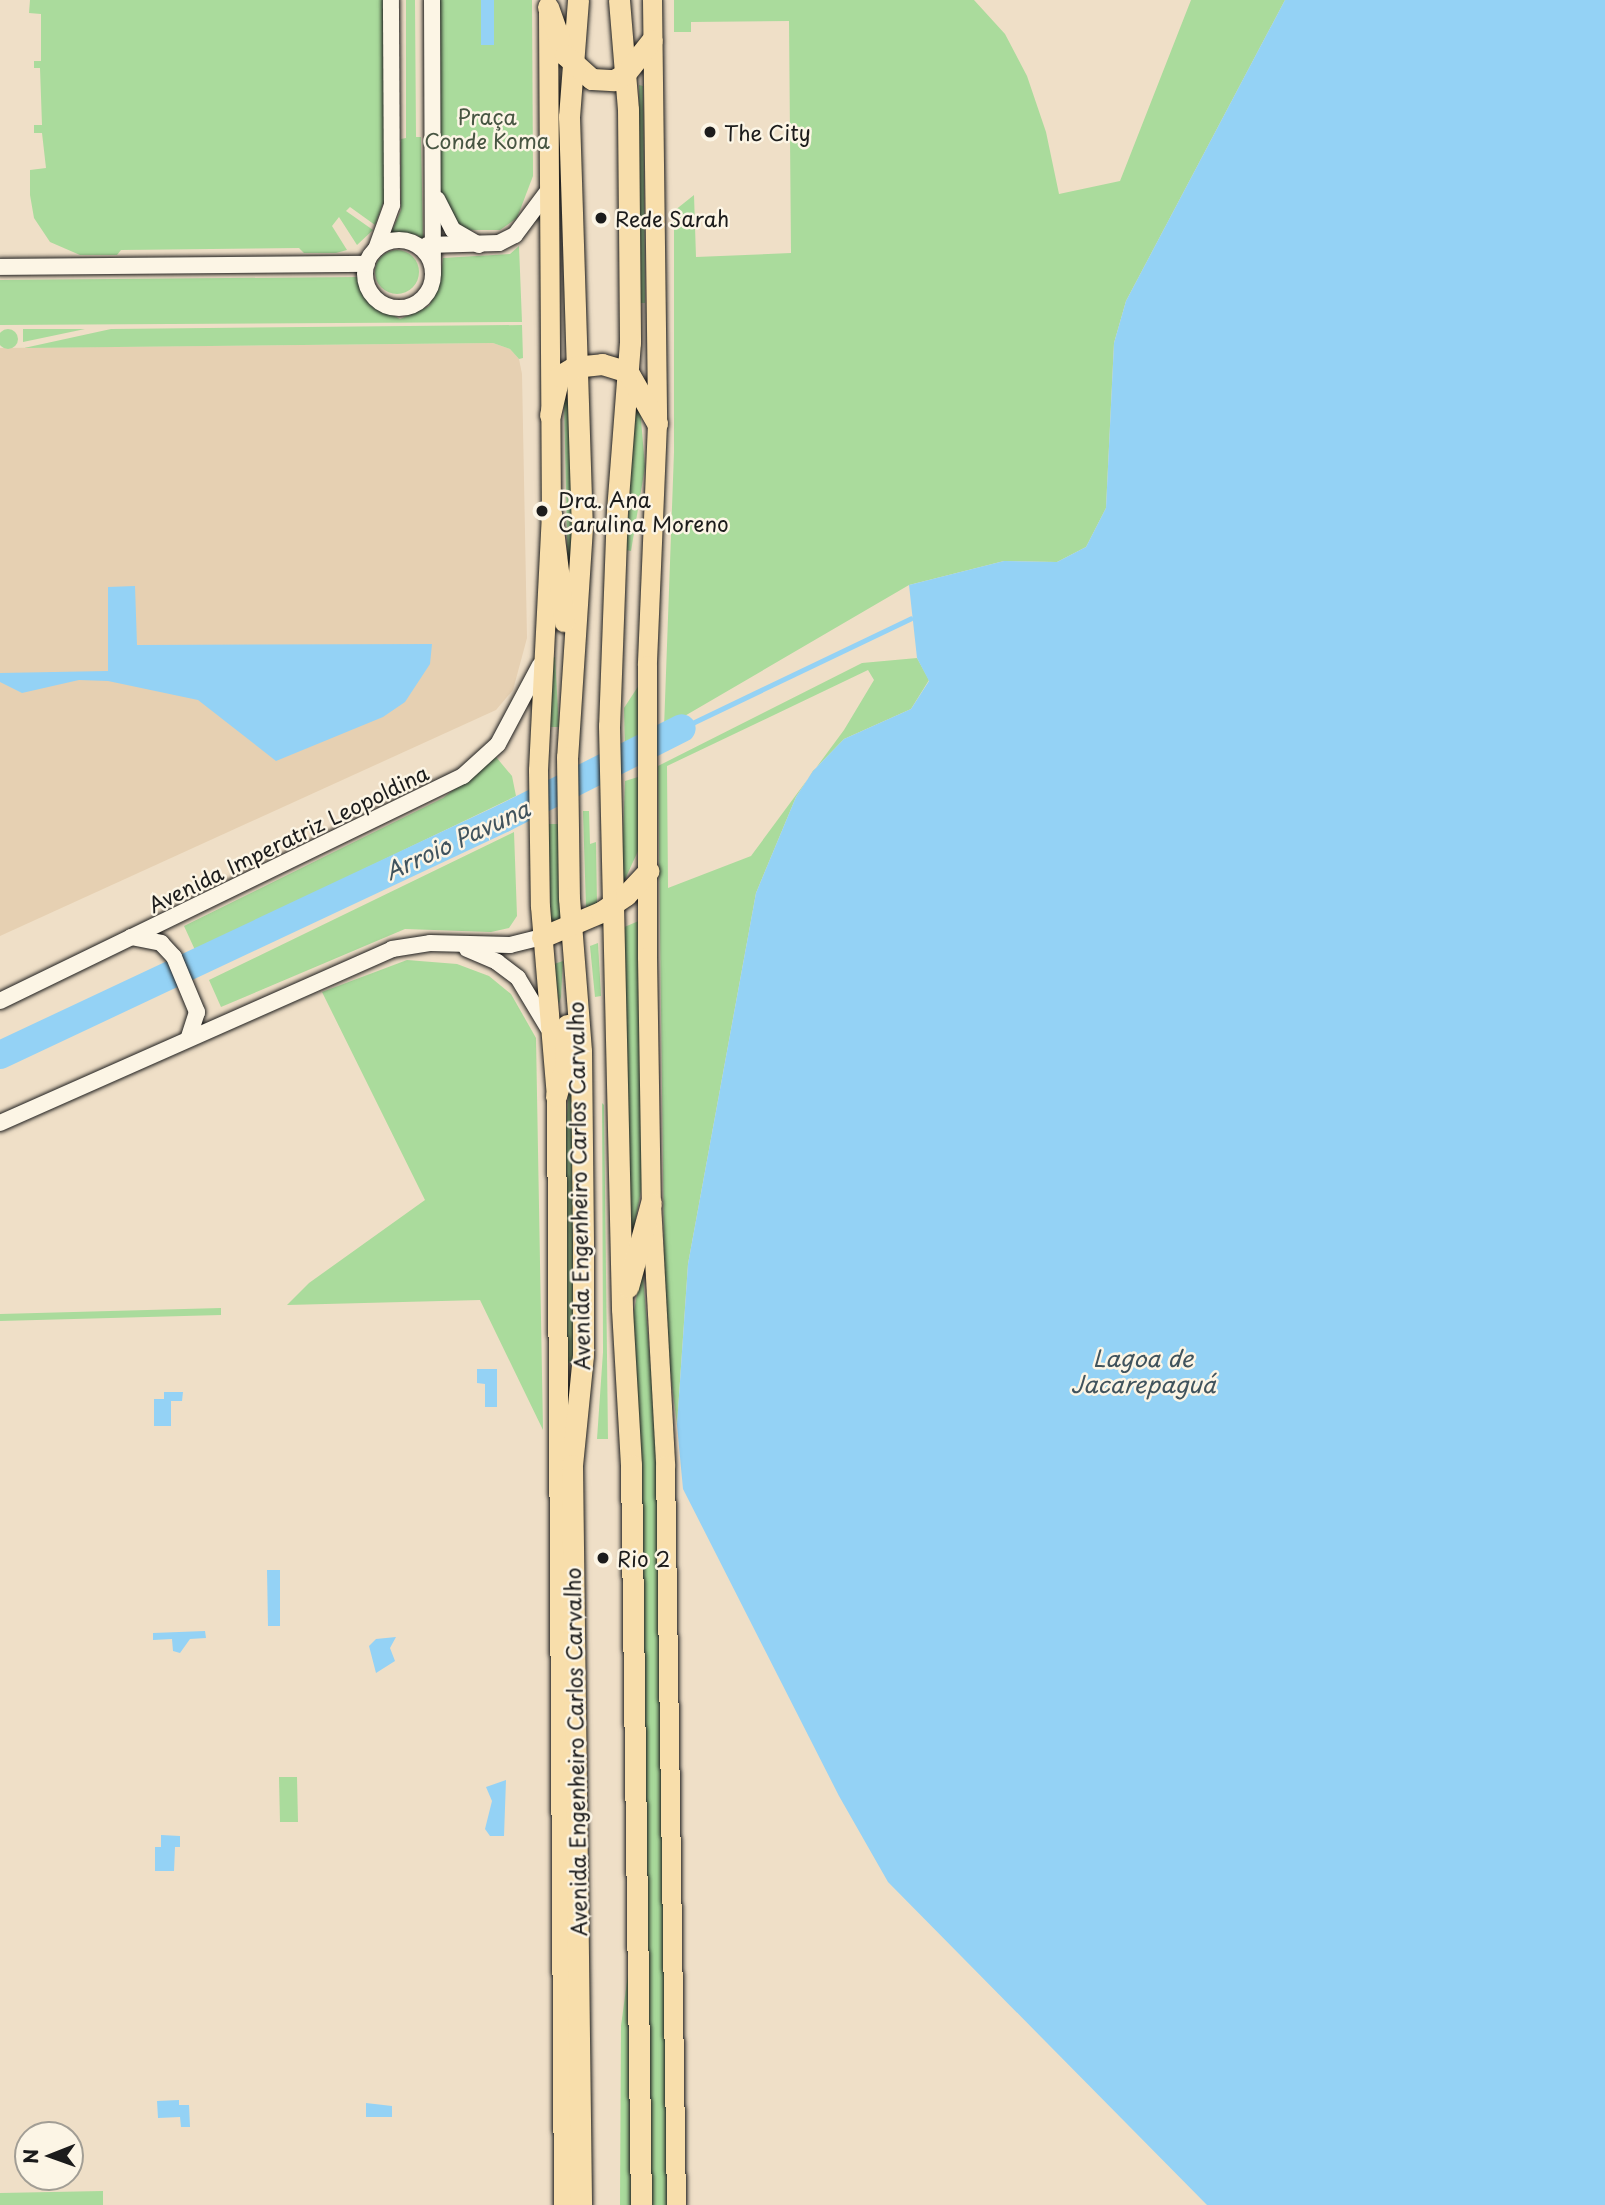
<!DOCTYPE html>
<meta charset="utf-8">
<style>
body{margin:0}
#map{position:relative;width:1605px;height:2205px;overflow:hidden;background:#efdfc7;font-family:"Playpen Sans",sans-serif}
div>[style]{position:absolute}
.built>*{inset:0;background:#e6d0b2}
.green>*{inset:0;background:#aadb9c}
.round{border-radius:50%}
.water>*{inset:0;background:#94d2f5}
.stream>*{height:4.5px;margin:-2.25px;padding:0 2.25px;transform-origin:2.25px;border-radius:2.25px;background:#94d2f5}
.river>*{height:28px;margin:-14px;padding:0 14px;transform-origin:14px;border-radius:14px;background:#94d2f5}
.roads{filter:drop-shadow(0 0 2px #1c1c1c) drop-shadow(0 0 2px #1c1c1c)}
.tertiary>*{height:16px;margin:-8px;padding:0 8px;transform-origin:8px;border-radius:8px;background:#fcf5e5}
.tertiary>.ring{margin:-8px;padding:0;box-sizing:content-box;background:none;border:16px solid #fcf5e5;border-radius:50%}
.primary>*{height:19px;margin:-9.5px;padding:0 9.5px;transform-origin:9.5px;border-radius:9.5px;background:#f8deab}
.trunk>*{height:21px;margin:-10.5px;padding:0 10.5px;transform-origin:10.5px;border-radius:10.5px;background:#f8deab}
.dots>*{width:19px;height:19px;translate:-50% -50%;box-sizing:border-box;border:4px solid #fcf5e5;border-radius:50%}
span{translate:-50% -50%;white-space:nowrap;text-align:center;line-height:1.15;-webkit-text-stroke:5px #fcf5e5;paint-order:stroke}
.park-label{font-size:21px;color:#475542}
.poi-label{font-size:21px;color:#1c1c1c}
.left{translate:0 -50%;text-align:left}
.street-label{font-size:21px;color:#1c1c1c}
.water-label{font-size:23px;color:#40535d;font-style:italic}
.north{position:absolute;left:14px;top:2121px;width:70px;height:70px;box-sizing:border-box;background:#fcf5e5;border:2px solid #a29e95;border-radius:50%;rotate:269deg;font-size:19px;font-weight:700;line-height:28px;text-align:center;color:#1c1c1c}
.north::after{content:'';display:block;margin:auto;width:24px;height:32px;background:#1c1c1c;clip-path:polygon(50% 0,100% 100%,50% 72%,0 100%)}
</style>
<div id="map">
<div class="built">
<div style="clip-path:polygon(493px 343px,510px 349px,519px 359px,522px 374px,527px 638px,513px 690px,496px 710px,0 936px,0 348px)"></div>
</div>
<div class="green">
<div style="clip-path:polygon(30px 0,383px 0,385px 198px,375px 225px,350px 207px,346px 211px,373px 230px,357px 245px,339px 217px,332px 226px,347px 250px,336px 253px,304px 253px,299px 248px,121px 250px,117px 255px,80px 255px,50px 242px,34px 218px,30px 195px,30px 170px,46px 168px,42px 133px,34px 133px,34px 125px,42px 125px,40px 68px,34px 68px,34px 61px,41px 61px,41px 14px,29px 13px)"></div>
<div style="clip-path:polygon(406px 0,415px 0,416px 137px,421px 137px,423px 241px,417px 235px,391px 233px,401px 210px,401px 139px,406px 138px)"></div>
<div style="clip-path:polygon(440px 0,532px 0,533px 176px,517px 218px,500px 230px,467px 230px,458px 224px,441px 200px)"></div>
<div style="clip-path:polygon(674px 0,974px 0,1005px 34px,1027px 76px,1046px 132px,1059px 194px,1120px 181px,1191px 0,1285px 0,1126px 301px,1114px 343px,1106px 508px,1086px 547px,1057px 562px,1004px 561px,909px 585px,664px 728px,674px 452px,674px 211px,694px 195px,696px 257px,791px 253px,789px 21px,691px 22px,691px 32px,674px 32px)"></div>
<div style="clip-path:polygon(639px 85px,643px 86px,645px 303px,640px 303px)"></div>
<div style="clip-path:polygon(519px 246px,522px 322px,0 325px,0 280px,359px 277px,376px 306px,400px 319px,429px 306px,440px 283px,443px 258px,510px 254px)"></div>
<div class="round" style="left:375px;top:250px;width:44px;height:44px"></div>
<div style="clip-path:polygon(522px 325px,523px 358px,519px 359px,510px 349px,493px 343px,24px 348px,111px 329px)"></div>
<div style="clip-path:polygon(23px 329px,85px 329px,23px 342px)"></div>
<div class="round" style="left:-2px;top:329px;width:20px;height:20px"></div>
<div style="clip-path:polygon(569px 397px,575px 512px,568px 581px,564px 400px)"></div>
<div style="clip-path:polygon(635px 406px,640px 408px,645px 467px,631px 551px,626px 550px)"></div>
<div style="clip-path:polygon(555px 657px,559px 727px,548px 727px,553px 658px)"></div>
<div style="clip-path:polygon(evenodd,917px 658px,929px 680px,911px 709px,844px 739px,813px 771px,796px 797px,756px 893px,688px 1264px,677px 1425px,665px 1331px,658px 766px,862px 663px,917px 658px,868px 670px,874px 680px,844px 730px,751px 856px,668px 888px,667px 766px,868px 670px)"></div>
<div style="clip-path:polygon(639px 685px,638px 746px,625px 751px,624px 708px)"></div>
<div style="clip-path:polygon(496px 757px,512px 776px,516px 796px,195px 950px,184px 926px,443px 798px)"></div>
<div style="clip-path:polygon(638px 777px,638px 851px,621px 888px,625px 781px)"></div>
<div style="clip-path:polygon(583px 811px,589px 811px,590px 844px,596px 842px,597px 904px,586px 908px)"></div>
<div style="clip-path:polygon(548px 824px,559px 824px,563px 919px,551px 923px)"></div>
<div style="clip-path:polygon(514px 832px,517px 916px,509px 928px,491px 932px,405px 929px,221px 1007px,209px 980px)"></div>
<div style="clip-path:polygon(641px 920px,643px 1179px,630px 1252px,622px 928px)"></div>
<div style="clip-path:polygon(598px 943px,601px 996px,595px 997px,590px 946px)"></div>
<div style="clip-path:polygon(407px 960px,457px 964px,489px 976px,511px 994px,536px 1038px,543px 1430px,480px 1300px,287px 1305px,309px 1283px,425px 1200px,322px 992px)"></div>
<div style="clip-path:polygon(563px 961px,561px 997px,559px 1004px,554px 964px)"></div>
<div style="clip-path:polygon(571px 1064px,576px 1363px,567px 1363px,565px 1139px)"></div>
<div style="clip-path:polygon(602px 1103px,604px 1105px,608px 1439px,597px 1439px,603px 1352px)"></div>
<div style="clip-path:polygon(642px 1265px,659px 1465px,669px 2205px,647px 2205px,632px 1323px)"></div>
<div style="clip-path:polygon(221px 1308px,221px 1315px,0 1321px,0 1314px)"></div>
<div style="clip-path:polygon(279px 1777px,297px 1777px,298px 1822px,280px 1822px)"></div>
<div style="clip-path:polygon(628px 1974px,631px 2205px,620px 2205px,621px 2026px)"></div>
<div style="clip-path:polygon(103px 2191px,103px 2205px,0 2205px,0 2193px)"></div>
</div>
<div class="water">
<div style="clip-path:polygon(481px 0,494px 0,494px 45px,481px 45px)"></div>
<div style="clip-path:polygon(1285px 0,1605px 0,1605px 2205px,1207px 2205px,888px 1882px,839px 1796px,683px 1489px,677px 1425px,688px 1264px,756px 893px,796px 797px,813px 771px,844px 739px,911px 709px,929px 681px,917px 658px,909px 585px,1004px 561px,1057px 562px,1086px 547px,1106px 508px,1114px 343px,1126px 301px)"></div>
<div style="clip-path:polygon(135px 586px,137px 645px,432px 644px,430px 664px,405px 702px,383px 717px,276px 761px,198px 700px,108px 681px,79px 680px,22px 693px,0 682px,0 673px,108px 671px,108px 587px)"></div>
<div style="clip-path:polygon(477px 1369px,497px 1369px,497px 1407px,485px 1407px,485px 1384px,477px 1383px)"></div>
<div style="clip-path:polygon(164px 1392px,183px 1392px,182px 1401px,171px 1401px,171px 1426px,154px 1426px,154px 1399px,164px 1399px)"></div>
<div style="clip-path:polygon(267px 1570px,280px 1570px,280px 1626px,268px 1626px)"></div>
<div style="clip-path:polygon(205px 1631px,206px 1638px,190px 1639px,180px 1653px,173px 1651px,172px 1639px,153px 1640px,153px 1633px)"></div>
<div style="clip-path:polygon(396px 1637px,390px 1648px,395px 1661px,376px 1673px,369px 1646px,376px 1639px)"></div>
<div style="clip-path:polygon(506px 1780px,504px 1836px,490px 1836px,485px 1829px,492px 1801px,486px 1787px)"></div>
<div style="clip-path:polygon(161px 1835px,180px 1836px,180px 1847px,175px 1847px,174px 1871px,155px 1871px,155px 1847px,161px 1847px)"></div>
<div style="clip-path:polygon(179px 2100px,179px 2105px,189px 2105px,190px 2127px,181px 2127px,180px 2117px,158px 2118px,157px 2101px)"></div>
<div style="clip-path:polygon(366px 2103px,392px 2106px,392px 2117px,366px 2117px)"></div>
</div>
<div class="stream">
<div style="left:682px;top:728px;width:253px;rotate:-25.6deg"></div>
</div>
<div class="river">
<div style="left:0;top:1055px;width:557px;rotate:-25.18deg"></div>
<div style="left:504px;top:818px;width:199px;rotate:-26.8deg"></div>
</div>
<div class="roads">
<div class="tertiary">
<div style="left:432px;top:0;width:273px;rotate:89.8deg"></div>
<div style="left:437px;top:199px;width:35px;rotate:63deg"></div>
<div style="left:453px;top:230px;width:30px;rotate:30deg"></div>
<div class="ring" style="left:365px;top:240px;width:52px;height:52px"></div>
<div style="left:427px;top:245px;width:72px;rotate:-1.6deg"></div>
<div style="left:499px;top:243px;width:18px;rotate:-27deg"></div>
<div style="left:515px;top:235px;width:54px;rotate:-53.3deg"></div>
<div style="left:376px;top:249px;width:47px;rotate:-70deg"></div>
<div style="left:392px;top:205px;width:205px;rotate:-90.3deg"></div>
<div style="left:0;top:267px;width:367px;rotate:-0.5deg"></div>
<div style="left:131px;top:937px;width:31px;rotate:11deg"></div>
<div style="left:161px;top:943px;width:19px;rotate:47deg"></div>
<div style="left:174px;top:957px;width:60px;rotate:67.3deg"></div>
<div style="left:197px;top:1012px;width:28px;rotate:108deg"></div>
<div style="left:467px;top:949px;width:33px;rotate:23deg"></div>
<div style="left:497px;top:962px;width:26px;rotate:37deg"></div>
<div style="left:518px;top:978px;width:58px;rotate:59deg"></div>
<div style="left:0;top:1001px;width:515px;rotate:-25.92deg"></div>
<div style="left:463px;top:776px;width:47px;rotate:-42.4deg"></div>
<div style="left:498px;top:744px;width:89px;rotate:-62deg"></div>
<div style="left:0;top:1123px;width:429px;rotate:-23.9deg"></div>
<div style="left:392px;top:949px;width:38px;rotate:-9deg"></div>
<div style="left:430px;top:943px;width:80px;rotate:1.4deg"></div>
<div style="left:510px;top:945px;width:33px;rotate:-14deg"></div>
</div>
<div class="primary">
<div style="left:652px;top:0;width:423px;rotate:89.3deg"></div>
<div style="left:657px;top:423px;width:242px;rotate:92.4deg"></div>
<div style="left:647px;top:665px;width:292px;rotate:90deg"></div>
<div style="left:647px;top:957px;width:246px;rotate:89.1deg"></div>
<div style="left:651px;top:1203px;width:262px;rotate:86.9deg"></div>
<div style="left:665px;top:1465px;width:740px;rotate:89.15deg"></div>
<div style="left:548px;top:13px;width:500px;rotate:89.66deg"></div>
<div style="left:551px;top:513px;width:257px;rotate:92.9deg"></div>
<div style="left:538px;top:770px;width:136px;rotate:89.2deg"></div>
<div style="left:540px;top:906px;width:191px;rotate:85.2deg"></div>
<div style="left:556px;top:1096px;width:1109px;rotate:89.64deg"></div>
</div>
<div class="trunk">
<div style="left:578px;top:0;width:117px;rotate:94.4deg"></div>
<div style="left:569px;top:117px;width:410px;rotate:88.2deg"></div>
<div style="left:582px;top:527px;width:230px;rotate:93.7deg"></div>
<div style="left:567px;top:757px;width:141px;rotate:89.2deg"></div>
<div style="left:569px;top:898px;width:153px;rotate:85.5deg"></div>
<div style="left:581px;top:1051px;width:197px;rotate:89.4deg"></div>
<div style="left:583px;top:1248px;width:107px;rotate:90deg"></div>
<div style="left:583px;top:1355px;width:111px;rotate:95.7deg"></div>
<div style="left:572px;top:1465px;width:740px;rotate:89.3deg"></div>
<div style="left:619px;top:0;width:109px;rotate:85.3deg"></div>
<div style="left:628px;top:109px;width:233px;rotate:89.5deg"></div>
<div style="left:630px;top:342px;width:169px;rotate:94.4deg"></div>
<div style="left:617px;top:510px;width:216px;rotate:92.1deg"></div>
<div style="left:609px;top:726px;width:583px;rotate:88.72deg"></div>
<div style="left:622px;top:1309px;width:156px;rotate:86.7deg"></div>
<div style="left:631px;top:1465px;width:740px;rotate:89.23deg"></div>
<div style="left:548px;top:7px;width:51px;rotate:70.5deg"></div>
<div style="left:565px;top:55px;width:36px;rotate:42deg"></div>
<div style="left:592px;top:79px;width:22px;rotate:3deg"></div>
<div style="left:614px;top:80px;width:13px;rotate:-29deg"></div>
<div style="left:625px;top:74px;width:43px;rotate:-51.5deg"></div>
<div style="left:550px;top:415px;width:40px;rotate:-77deg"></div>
<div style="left:559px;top:376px;width:17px;rotate:-31deg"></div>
<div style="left:574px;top:367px;width:28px;rotate:-6deg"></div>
<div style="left:602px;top:364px;width:27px;rotate:17deg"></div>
<div style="left:628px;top:372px;width:59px;rotate:60.4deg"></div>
<div style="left:551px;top:513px;width:109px;rotate:83.1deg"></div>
<div style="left:542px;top:937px;width:64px;rotate:-23deg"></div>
<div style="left:601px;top:912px;width:30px;rotate:-34deg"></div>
<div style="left:626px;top:895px;width:33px;rotate:-47deg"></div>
<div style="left:556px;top:1096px;width:33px;rotate:-74deg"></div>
<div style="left:565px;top:1064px;width:39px;rotate:-87deg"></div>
<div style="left:628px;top:1287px;width:87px;rotate:-74.7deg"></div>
</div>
</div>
<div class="dots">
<div style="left:710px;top:132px;background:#1c1c1c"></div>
<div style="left:601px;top:218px;background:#1c1c1c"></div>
<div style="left:542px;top:511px;background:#1c1c1c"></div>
<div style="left:603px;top:1558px;background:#1c1c1c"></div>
</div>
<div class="park-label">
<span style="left:487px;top:128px">Praça<br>Conde Koma</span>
</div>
<div class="poi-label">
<span class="left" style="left:724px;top:132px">The City</span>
<span class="left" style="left:615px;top:218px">Rede Sarah</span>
<span class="left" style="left:558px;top:511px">Dra. Ana<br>Carulina Moreno</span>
<span class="left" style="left:617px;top:1558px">Rio 2</span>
</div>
<div class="street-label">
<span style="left:288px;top:838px;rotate:-26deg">Avenida Imperatriz Leopoldina</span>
<span style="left:578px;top:1186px;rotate:-91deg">Avenida Engenheiro Carlos Carvalho</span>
<span style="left:575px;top:1752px;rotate:-91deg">Avenida Engenheiro Carlos Carvalho</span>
</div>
<div class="water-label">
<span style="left:457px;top:840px;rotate:-25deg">Arroio Pavuna</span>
<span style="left:1143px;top:1371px">Lagoa de<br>Jacarepaguá</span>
</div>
<div class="north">N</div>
</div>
